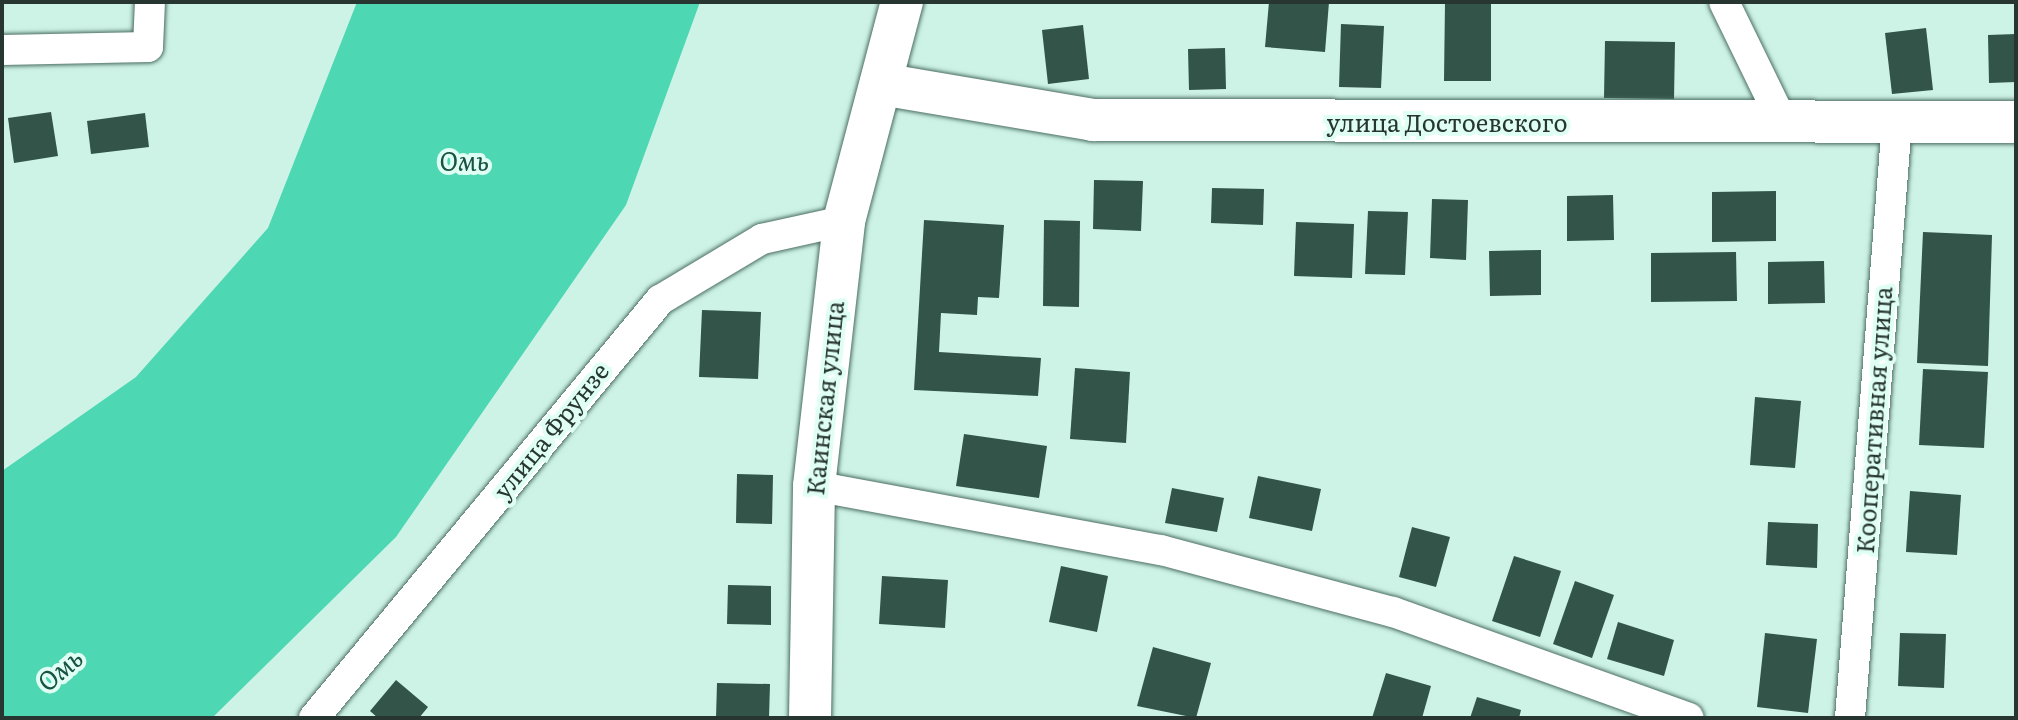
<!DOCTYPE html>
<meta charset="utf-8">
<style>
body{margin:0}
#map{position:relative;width:2018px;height:720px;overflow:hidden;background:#cdf3e6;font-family:Literata,serif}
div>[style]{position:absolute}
.water>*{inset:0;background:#4dd7b3}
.building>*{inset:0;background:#325449}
.roads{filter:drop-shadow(0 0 2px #4c6e63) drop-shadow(0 0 2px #4c6e63)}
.street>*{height:30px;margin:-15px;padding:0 15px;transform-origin:15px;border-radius:15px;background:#fff}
.secondary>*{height:42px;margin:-21px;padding:0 21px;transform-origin:21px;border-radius:21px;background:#fff}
span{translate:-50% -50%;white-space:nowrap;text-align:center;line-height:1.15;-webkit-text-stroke:8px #e0fff4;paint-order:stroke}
.street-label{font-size:24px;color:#273631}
.water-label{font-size:26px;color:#1a5344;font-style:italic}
.frame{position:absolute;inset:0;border:4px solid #273631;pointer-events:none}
</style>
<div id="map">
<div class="water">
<div style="clip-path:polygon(357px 2px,700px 2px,626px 205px,396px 537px,212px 718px,2px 718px,2px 471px,136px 377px,268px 228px)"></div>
</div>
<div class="building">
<div style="clip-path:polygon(1269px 2px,1329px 2px,1325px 52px,1265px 47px)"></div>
<div style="clip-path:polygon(1445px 2px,1491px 2px,1491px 81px,1444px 81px)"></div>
<div style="clip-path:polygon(1341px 24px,1384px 26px,1381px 88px,1339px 87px)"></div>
<div style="clip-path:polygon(1083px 25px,1089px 79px,1048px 84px,1042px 30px)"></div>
<div style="clip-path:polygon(1926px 28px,1933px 90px,1892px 94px,1885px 33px)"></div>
<div style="clip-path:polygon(2016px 34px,2016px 82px,1989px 83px,1988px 35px)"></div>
<div style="clip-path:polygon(1605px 41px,1675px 42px,1674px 99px,1604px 98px)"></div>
<div style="clip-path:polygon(1225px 48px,1226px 89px,1189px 90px,1188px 49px)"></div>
<div style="clip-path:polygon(51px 112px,58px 156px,14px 163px,8px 118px)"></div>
<div style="clip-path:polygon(145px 113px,149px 147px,91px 154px,87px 121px)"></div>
<div style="clip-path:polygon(1094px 180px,1143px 181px,1141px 231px,1093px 229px)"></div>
<div style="clip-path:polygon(1212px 188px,1264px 189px,1263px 225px,1211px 223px)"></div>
<div style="clip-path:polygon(1776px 191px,1776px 241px,1712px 242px,1712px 192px)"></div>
<div style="clip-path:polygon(1613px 195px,1614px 240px,1567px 241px,1567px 196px)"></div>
<div style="clip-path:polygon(1432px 199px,1468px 200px,1466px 260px,1430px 258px)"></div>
<div style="clip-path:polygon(1368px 211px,1408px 212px,1405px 275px,1365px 274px)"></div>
<div style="clip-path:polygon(924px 220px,1004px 225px,999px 298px,978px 297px,977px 315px,941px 313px,939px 352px,1041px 358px,1038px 396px,914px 390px)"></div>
<div style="clip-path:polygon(1044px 220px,1080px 221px,1079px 307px,1043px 306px)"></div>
<div style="clip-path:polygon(1296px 222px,1354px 224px,1352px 278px,1294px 276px)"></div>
<div style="clip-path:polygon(1923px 232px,1992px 235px,1988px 366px,1917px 363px)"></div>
<div style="clip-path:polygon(1541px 250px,1541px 295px,1490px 296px,1489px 251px)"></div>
<div style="clip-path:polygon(1736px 252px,1737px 301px,1651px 302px,1651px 253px)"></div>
<div style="clip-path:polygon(1824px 261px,1825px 303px,1768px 304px,1768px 262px)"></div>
<div style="clip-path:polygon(702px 310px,761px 312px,758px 379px,699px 377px)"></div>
<div style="clip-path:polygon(1075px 368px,1130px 372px,1126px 443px,1070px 439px)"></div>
<div style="clip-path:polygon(1923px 369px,1988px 372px,1984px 448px,1919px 445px)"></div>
<div style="clip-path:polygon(1755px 397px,1801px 401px,1795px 468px,1750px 465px)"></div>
<div style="clip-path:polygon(964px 434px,1047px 446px,1039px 498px,956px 486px)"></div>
<div style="clip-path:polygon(737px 474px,773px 475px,772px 524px,736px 523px)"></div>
<div style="clip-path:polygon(1258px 476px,1321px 489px,1312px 531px,1249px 518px)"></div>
<div style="clip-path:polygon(1172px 488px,1224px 498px,1217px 532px,1165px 523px)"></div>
<div style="clip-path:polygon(1910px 491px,1961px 495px,1957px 555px,1906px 552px)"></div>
<div style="clip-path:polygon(1768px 522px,1818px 524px,1817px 568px,1766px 565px)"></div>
<div style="clip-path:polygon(1412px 527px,1450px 537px,1436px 587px,1399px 577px)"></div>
<div style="clip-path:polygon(1514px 556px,1561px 571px,1540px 637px,1492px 621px)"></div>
<div style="clip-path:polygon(1061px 566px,1108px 576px,1097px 632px,1049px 622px)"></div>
<div style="clip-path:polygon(882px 576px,948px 580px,945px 628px,879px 624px)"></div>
<div style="clip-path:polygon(1575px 581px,1614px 595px,1592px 658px,1553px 644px)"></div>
<div style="clip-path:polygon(728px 585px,771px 586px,771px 625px,727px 624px)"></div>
<div style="clip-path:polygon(1618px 622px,1674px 640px,1664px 676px,1607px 659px)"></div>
<div style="clip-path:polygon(1765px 633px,1817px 639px,1808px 713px,1757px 707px)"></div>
<div style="clip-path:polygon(1900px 633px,1946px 634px,1944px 688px,1898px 686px)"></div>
<div style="clip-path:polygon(1153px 647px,1211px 663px,1196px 718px,1137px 706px)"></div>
<div style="clip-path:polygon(1386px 673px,1431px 686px,1422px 718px,1372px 718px)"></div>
<div style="clip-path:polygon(396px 680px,428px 707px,419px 718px,378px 718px,370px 711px)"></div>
<div style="clip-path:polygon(717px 683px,770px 684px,769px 718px,716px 718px)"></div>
<div style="clip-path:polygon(1477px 697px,1521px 710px,1519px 718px,1470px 718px)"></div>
</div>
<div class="roads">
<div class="street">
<div style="left:1724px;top:2px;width:135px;rotate:64deg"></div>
<div style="left:2px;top:50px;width:146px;rotate:-1.2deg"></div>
<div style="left:148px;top:47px;width:45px;rotate:-87.5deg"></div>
<div style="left:814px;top:486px;width:353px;rotate:10.5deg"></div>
<div style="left:1161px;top:550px;width:240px;rotate:15deg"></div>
<div style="left:1393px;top:612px;width:314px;rotate:19.7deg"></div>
<div style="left:314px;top:718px;width:543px;rotate:-50.38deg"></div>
<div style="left:660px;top:300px;width:119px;rotate:-30.9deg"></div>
<div style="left:762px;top:239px;width:84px;rotate:-12.4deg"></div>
<div style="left:1850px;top:718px;width:598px;rotate:-85.49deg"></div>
</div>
<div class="secondary">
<div style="left:881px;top:84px;width:215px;rotate:9.6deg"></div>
<div style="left:1093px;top:120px;width:923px;rotate:0.12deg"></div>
<div style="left:810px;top:718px;width:232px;rotate:-89deg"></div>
<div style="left:814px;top:486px;width:267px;rotate:-83.5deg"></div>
<div style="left:844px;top:221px;width:227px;rotate:-75.2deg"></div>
</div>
</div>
<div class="street-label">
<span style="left:1447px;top:122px">улица Достоевского</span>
<span style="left:824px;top:398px;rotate:-84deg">Каинская улица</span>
<span style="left:1873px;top:420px;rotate:-86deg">Кооперативная улица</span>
<span style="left:550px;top:430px;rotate:-51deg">улица Фрунзе</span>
</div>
<div class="water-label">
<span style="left:464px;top:160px">Омь</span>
<span style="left:59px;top:669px;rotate:-40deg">Омь</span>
</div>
<div class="frame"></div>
</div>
